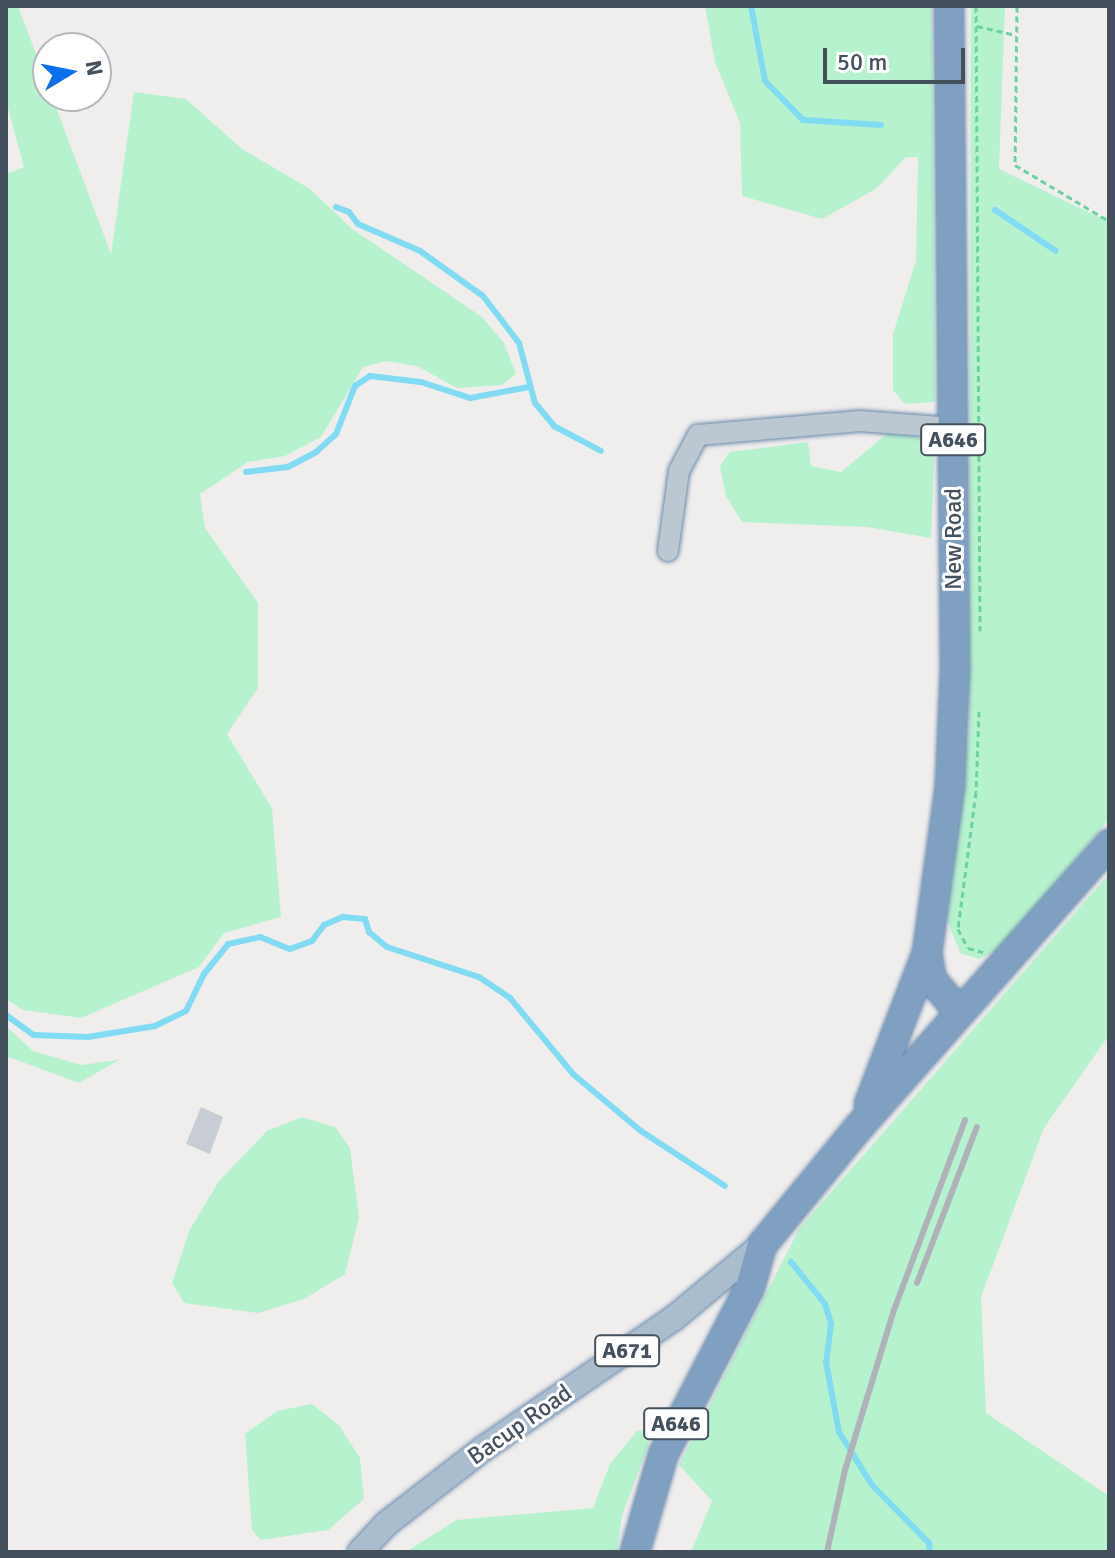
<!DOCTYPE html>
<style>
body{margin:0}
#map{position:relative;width:1115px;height:1558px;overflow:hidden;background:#f0eded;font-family:Signika,sans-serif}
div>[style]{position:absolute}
.green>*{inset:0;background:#b7f2ce}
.stream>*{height:6px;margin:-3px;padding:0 3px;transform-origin:3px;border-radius:3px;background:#80dbf3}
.building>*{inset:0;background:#c8ccd4}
.path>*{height:3px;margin-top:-1.5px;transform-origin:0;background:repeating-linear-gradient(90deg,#6cd3a0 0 6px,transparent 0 10px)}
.roads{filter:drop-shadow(0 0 2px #6b8bac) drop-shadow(0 0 2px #6b8bac)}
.minor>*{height:20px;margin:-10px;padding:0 10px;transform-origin:10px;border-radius:10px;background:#bcc8d1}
.major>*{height:24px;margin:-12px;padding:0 12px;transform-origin:12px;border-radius:12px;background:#aabdcf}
.highway>*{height:28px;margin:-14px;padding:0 14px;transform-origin:14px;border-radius:14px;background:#80a0c1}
.rail>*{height:6px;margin:-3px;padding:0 3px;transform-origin:3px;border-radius:3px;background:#afb2b8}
span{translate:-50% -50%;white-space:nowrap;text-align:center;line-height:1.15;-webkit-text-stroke:6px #fff;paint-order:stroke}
.shield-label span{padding:2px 6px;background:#fff;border:2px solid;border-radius:6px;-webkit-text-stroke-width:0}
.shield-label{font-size:22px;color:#44515c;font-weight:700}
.street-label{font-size:24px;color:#44515c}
.frame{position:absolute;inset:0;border:8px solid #44515c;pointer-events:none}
.north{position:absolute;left:32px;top:32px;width:80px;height:80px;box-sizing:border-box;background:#fff;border:2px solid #b4b9be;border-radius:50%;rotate:80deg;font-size:22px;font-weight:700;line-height:32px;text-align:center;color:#44515c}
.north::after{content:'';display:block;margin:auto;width:28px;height:36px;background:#0a6eed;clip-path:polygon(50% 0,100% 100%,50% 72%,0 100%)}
.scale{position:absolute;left:823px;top:48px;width:142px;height:36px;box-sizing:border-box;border:4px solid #44515c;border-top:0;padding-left:10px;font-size:24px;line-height:28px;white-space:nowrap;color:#44515c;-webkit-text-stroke:6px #fff;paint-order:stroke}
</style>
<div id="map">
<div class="green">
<div style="clip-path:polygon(6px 6px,18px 6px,111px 254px,134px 92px,186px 99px,242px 149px,310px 189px,351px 228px,482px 317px,504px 343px,516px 374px,502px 385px,457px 388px,417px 366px,387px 361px,363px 367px,321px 437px,285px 456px,248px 462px,200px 494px,205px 528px,258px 603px,258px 688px,227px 734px,272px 808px,281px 917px,224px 933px,199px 967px,81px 1018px,23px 1010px,6px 999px,6px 174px,24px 167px,6px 101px)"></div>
<div style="clip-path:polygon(705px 6px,932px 6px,935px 402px,905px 404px,893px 390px,893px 334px,916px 261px,918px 157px,906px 157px,876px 189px,822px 219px,742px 196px,740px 123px,715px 62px)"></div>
<div style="clip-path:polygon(971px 6px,1005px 6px,999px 169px,1109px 222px,1109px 819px,1000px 949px,979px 959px,960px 953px,947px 919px,969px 733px)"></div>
<div style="clip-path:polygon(889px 432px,935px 441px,931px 538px,867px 527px,742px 522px,726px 496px,720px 466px,730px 452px,808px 442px,811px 466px,841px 472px)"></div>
<div style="clip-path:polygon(1109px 874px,1109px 1035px,1044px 1128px,981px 1297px,986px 1413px,1109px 1496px,1109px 1552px,691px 1552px,712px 1501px,679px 1465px,799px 1229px)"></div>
<div style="clip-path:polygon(6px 1026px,33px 1051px,81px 1065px,119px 1060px,79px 1083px,6px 1056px)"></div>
<div style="clip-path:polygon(302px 1117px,335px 1127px,350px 1148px,359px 1217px,345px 1274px,304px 1299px,258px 1313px,184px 1303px,172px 1283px,189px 1231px,219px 1181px,267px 1131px)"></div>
<div style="clip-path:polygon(312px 1404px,339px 1425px,360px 1458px,364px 1499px,328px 1530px,261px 1540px,252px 1530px,245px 1434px,277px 1411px)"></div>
<div style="clip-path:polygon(654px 1429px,622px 1516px,617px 1552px,406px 1552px,456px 1520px,593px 1508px,610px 1464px,637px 1431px)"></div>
</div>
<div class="stream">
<div style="left:751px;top:6px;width:76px;rotate:79.4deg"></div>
<div style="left:765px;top:81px;width:54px;rotate:45.7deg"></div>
<div style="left:803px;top:120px;width:78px;rotate:3.7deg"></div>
<div style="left:336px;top:207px;width:14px;rotate:21deg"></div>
<div style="left:349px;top:212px;width:15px;rotate:53deg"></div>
<div style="left:358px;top:224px;width:68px;rotate:23.5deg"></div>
<div style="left:420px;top:251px;width:77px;rotate:35.5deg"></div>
<div style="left:483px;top:296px;width:59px;rotate:52.5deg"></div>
<div style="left:519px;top:343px;width:62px;rotate:75.1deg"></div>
<div style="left:535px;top:403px;width:30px;rotate:50deg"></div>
<div style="left:554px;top:426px;width:53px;rotate:28deg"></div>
<div style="left:995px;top:210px;width:73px;rotate:33.9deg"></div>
<div style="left:246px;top:472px;width:42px;rotate:-6.8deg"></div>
<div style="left:288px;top:467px;width:32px;rotate:-28deg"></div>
<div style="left:316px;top:452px;width:27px;rotate:-42deg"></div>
<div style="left:336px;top:434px;width:52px;rotate:-68.4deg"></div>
<div style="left:355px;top:386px;width:18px;rotate:-34deg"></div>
<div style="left:370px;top:376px;width:51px;rotate:6.7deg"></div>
<div style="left:421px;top:382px;width:52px;rotate:18.1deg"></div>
<div style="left:470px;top:398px;width:60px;rotate:-10.6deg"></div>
<div style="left:6px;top:1015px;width:34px;rotate:36deg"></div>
<div style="left:34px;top:1035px;width:54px;rotate:2.1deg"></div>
<div style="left:88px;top:1037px;width:68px;rotate:-9.3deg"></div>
<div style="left:155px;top:1026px;width:34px;rotate:-26deg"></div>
<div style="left:186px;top:1011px;width:41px;rotate:-64.1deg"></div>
<div style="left:204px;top:974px;width:38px;rotate:-51deg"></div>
<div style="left:228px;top:944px;width:33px;rotate:-12deg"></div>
<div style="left:260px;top:937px;width:32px;rotate:22deg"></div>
<div style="left:290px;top:949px;width:23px;rotate:-20deg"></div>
<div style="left:312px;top:941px;width:20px;rotate:-53deg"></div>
<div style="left:324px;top:925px;width:21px;rotate:-23deg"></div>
<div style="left:343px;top:917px;width:22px;rotate:5deg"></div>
<div style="left:365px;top:919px;width:14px;rotate:73deg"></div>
<div style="left:369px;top:932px;width:23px;rotate:40deg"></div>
<div style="left:387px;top:947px;width:97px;rotate:18.1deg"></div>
<div style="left:479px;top:977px;width:37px;rotate:34deg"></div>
<div style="left:510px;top:998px;width:99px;rotate:50.3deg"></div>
<div style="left:573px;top:1074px;width:89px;rotate:40deg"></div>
<div style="left:641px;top:1131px;width:100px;rotate:33.2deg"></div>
<div style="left:791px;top:1262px;width:54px;rotate:51deg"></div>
<div style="left:825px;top:1304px;width:21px;rotate:73deg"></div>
<div style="left:831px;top:1324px;width:38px;rotate:97deg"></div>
<div style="left:826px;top:1362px;width:71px;rotate:79.5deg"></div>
<div style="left:839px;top:1432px;width:62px;rotate:58.1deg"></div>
<div style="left:872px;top:1485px;width:81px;rotate:45.5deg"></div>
<div style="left:929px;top:1543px;width:9px;rotate:84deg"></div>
</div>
<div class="building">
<div style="clip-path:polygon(201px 1107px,223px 1117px,210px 1154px,186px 1144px)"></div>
</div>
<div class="path">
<div style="left:976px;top:6px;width:625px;rotate:89.63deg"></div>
<div style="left:1017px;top:6px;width:159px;rotate:90.7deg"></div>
<div style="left:1015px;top:165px;width:109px;rotate:30.8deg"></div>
<div style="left:977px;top:26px;width:40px;rotate:13deg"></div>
<div style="left:979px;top:711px;width:81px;rotate:92.1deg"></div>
<div style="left:976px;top:792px;width:138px;rotate:97.5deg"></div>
<div style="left:958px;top:929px;width:21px;rotate:62deg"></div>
<div style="left:968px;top:948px;width:16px;rotate:15deg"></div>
</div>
<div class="roads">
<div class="minor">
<div style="left:668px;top:551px;width:81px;rotate:-82.2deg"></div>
<div style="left:679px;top:471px;width:41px;rotate:-62.2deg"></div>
<div style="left:698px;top:435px;width:163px;rotate:-4.9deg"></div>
<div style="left:860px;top:421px;width:93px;rotate:4.3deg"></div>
</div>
<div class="major">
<div style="left:360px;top:1552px;width:38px;rotate:-47deg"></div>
<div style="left:386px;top:1524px;width:124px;rotate:-37.8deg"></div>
<div style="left:484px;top:1448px;width:230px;rotate:-34.4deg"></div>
<div style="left:674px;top:1318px;width:114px;rotate:-39.7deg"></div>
</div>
<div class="highway">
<div style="left:949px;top:6px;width:664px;rotate:89.48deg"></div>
<div style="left:955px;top:670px;width:116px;rotate:92.5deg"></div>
<div style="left:950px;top:786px;width:169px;rotate:97.8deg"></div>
<div style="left:927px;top:953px;width:27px;rotate:80deg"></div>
<div style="left:932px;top:980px;width:42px;rotate:49.8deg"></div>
<div style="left:869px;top:1104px;width:162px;rotate:-69deg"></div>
<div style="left:635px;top:1552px;width:101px;rotate:-73.9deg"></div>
<div style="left:663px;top:1455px;width:189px;rotate:-62.6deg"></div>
<div style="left:750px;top:1287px;width:44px;rotate:-74.1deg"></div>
<div style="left:762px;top:1245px;width:153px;rotate:-50.6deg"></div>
<div style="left:859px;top:1127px;width:378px;rotate:-48.5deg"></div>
</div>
</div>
<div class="rail">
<div style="left:917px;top:1283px;width:167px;rotate:-69deg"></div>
<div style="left:827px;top:1552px;width:84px;rotate:-77.6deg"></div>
<div style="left:845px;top:1470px;width:167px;rotate:-73deg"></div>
<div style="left:894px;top:1310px;width:203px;rotate:-69.5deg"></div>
</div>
<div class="shield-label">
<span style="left:953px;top:440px">A646</span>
<span style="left:627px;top:1351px">A671</span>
<span style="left:676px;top:1424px">A646</span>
</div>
<div class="street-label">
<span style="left:954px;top:539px;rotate:-90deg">New Road</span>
<span style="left:520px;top:1425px;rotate:-35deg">Bacup Road</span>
</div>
<div class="frame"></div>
<div class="north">N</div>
<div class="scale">50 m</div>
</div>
